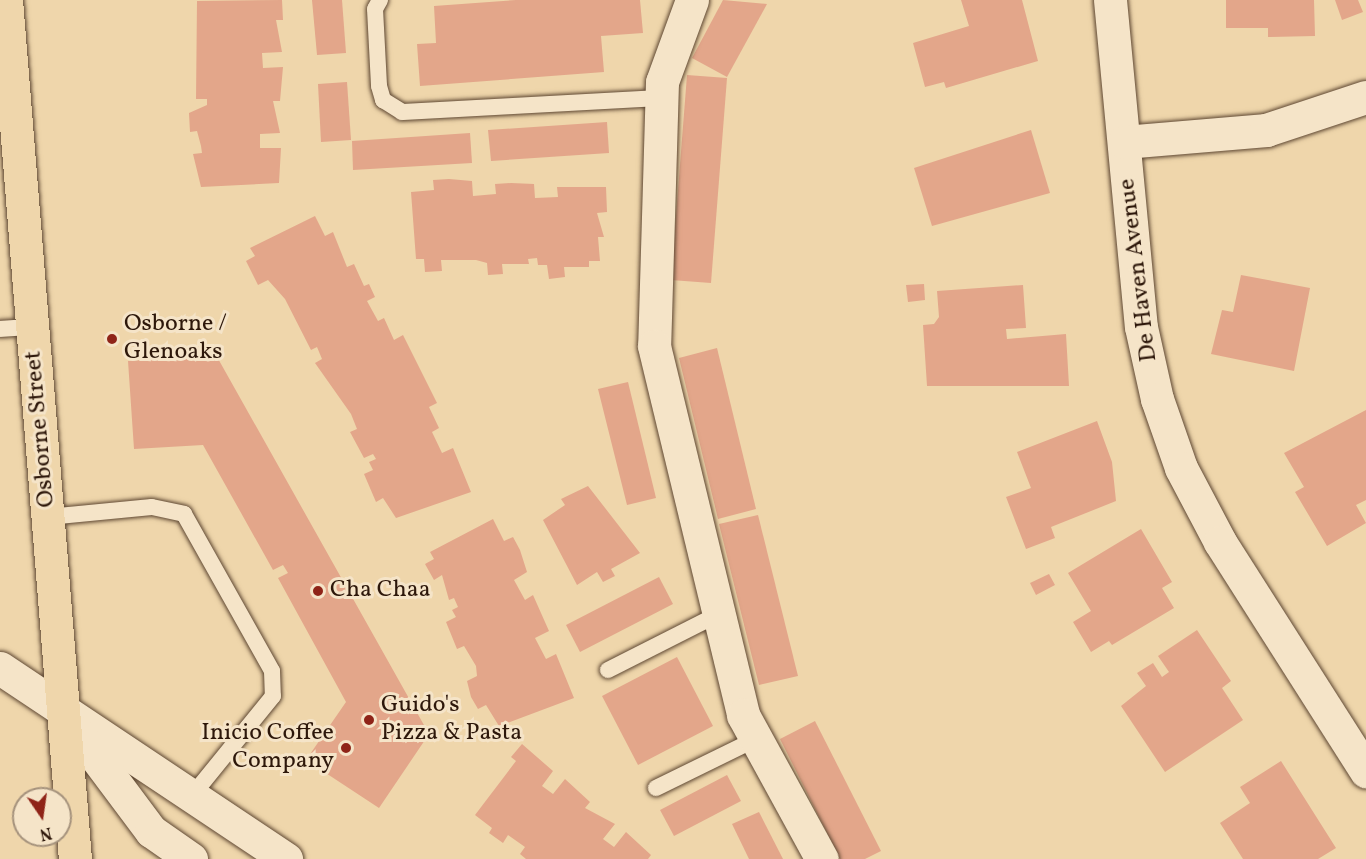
<!DOCTYPE html>
<style>
body{margin:0}
#map{position:relative;width:1366px;height:859px;overflow:hidden;background:#efd6ab;font-family:Vollkorn,serif}
div>[style]{position:absolute}
.building>*{inset:0;background:#e3a68a}
.roads{filter:drop-shadow(0 0 2px #5e4732) drop-shadow(0 0 2px #5e4732)}
.service>*{height:16px;margin:-8px;padding:0 8px;transform-origin:8px;border-radius:8px;background:#f5e4c8}
.minor>*{height:33px;margin:-16.5px;padding:0 16.5px;transform-origin:16.5px;border-radius:16.5px;background:#f5e4c8}
.secondary>*{height:33px;margin:-16.5px;padding:0 16.5px;transform-origin:16.5px;border-radius:16.5px;background:#f5e4c8}
.primary>*{height:33px;margin:-16.5px;padding:0 16.5px;transform-origin:16.5px;border-radius:16.5px;background:#efd6ab}
.dots>*{width:16px;height:16px;translate:-50% -50%;box-sizing:border-box;border:3px solid #f5e4c8;border-radius:50%}
span{translate:-50% -50%;white-space:nowrap;text-align:center;line-height:1.15;-webkit-text-stroke:6px #f5e4c8;paint-order:stroke}
.street-label{font-size:24px;color:#2d170a}
.poi-label{font-size:24px;color:#2d170a}
.left{translate:0 -50%;text-align:left}
.right{translate:-100% -50%;text-align:right}
.north{position:absolute;left:12px;top:787px;width:60px;height:60px;box-sizing:border-box;background:#f5e4c8;border:2px solid #a5927c;border-radius:50%;rotate:167deg;font-size:16px;font-weight:700;line-height:24px;text-align:center;color:#2d170a}
.north::after{content:'';display:block;margin:auto;width:21px;height:27px;background:#8f2418;clip-path:polygon(50% 0,100% 100%,50% 72%,0 100%)}
</style>
<div id="map">
<div class="building">
<div style="clip-path:polygon(282px 0,283px 20px,276px 20px,282px 52px,262px 53px,263px 68px,283px 67px,280px 101px,273px 101px,280px 133px,260px 134px,260px 148px,281px 148px,279px 183px,201px 187px,193px 154px,202px 153px,201px 146px,197px 131px,190px 132px,189px 113px,207px 105px,207px 99px,196px 99px,197px 1px)"></div>
<div style="clip-path:polygon(312px 0,342px 0,346px 53px,317px 55px)"></div>
<div style="clip-path:polygon(516px 0,640px 0,643px 33px,601px 36px,604px 72px,420px 86px,417px 44px,436px 43px,434px 6px)"></div>
<div style="clip-path:polygon(723px 0,767px 4px,727px 77px,692px 58px)"></div>
<div style="clip-path:polygon(961px 0,1022px 0,1038px 61px,946px 88px,944px 82px,925px 87px,913px 43px,969px 26px)"></div>
<div style="clip-path:polygon(1226px 0,1314px 0,1315px 36px,1268px 37px,1268px 28px,1226px 28px)"></div>
<div style="clip-path:polygon(1335px 0,1358px 0,1363px 12px,1342px 20px)"></div>
<div style="clip-path:polygon(687px 75px,727px 78px,711px 283px,671px 280px)"></div>
<div style="clip-path:polygon(347px 82px,351px 140px,321px 142px,318px 84px)"></div>
<div style="clip-path:polygon(607px 122px,609px 153px,491px 161px,488px 130px)"></div>
<div style="clip-path:polygon(1031px 130px,1050px 193px,932px 226px,914px 168px)"></div>
<div style="clip-path:polygon(470px 133px,472px 163px,353px 170px,352px 141px)"></div>
<div style="clip-path:polygon(449px 179px,472px 181px,473px 196px,496px 194px,495px 184px,511px 183px,534px 184px,535px 198px,558px 197px,557px 187px,606px 187px,607px 212px,597px 213px,604px 237px,598px 237px,600px 261px,589px 261px,589px 267px,564px 267px,565px 277px,549px 279px,547px 265px,538px 265px,537px 258px,528px 259px,529px 264px,502px 264px,503px 274px,488px 275px,487px 263px,476px 260px,441px 260px,442px 271px,425px 272px,424px 259px,416px 259px,411px 192px,434px 190px,433px 180px)"></div>
<div style="clip-path:polygon(315px 216px,325px 236px,333px 232px,347px 267px,354px 264px,364px 286px,369px 284px,375px 297px,367px 301px,378px 321px,384px 318px,394px 340px,403px 335px,437px 403px,429px 407px,439px 428px,432px 432px,442px 453px,453px 448px,471px 492px,396px 518px,383px 498px,376px 502px,364px 474px,373px 470px,369px 462px,376px 459px,373px 454px,364px 458px,350px 432px,357px 429px,351px 414px,315px 363px,322px 359px,317px 347px,311px 350px,285px 299px,268px 280px,258px 285px,246px 261px,255px 256px,250px 248px)"></div>
<div style="clip-path:polygon(1241px 275px,1310px 288px,1294px 371px,1211px 354px,1222px 310px,1233px 312px)"></div>
<div style="clip-path:polygon(924px 284px,925px 300px,908px 302px,906px 285px)"></div>
<div style="clip-path:polygon(1023px 285px,1026px 328px,1006px 329px,1007px 339px,1066px 334px,1069px 386px,927px 386px,923px 325px,934px 324px,939px 317px,937px 291px)"></div>
<div style="clip-path:polygon(717px 348px,756px 509px,718px 519px,679px 358px)"></div>
<div style="clip-path:polygon(216px 355px,429px 734px,379px 808px,306px 760px,346px 702px,278px 578px,288px 573px,283px 565px,273px 570px,203px 445px,134px 449px,128px 361px)"></div>
<div style="clip-path:polygon(628px 382px,656px 498px,627px 505px,598px 389px)"></div>
<div style="clip-path:polygon(1366px 410px,1366px 500px,1356px 505px,1366px 523px,1327px 546px,1295px 492px,1304px 487px,1284px 453px)"></div>
<div style="clip-path:polygon(1097px 421px,1112px 462px,1116px 501px,1051px 527px,1055px 538px,1026px 549px,1006px 497px,1031px 488px,1017px 452px)"></div>
<div style="clip-path:polygon(588px 486px,640px 553px,611px 569px,615px 576px,603px 582px,597px 572px,577px 585px,543px 520px,565px 505px,561px 499px)"></div>
<div style="clip-path:polygon(758px 515px,798px 676px,759px 685px,719px 524px)"></div>
<div style="clip-path:polygon(493px 519px,504px 541px,513px 537px,520px 550px,527px 572px,514px 580px,525px 600px,533px 595px,549px 631px,535px 638px,546px 659px,556px 654px,574px 698px,499px 726px,486px 705px,478px 709px,471px 697px,467px 681px,477px 676px,476px 666px,464px 646px,457px 649px,446px 622px,456px 617px,452px 610px,458px 607px,454px 598px,449px 600px,442px 575px,434px 580px,425px 564px,434px 559px,430px 552px)"></div>
<div style="clip-path:polygon(1141px 529px,1172px 582px,1162px 588px,1174px 608px,1112px 645px,1109px 641px,1091px 652px,1073px 622px,1091px 611px,1068px 573px)"></div>
<div style="clip-path:polygon(1049px 574px,1055px 585px,1036px 595px,1030px 583px)"></div>
<div style="clip-path:polygon(659px 577px,673px 604px,580px 652px,566px 625px)"></div>
<div style="clip-path:polygon(1197px 630px,1231px 681px,1222px 688px,1243px 720px,1165px 772px,1121px 706px,1146px 686px,1137px 673px,1153px 663px,1162px 677px,1169px 672px,1158px 656px)"></div>
<div style="clip-path:polygon(677px 657px,713px 726px,638px 765px,602px 696px)"></div>
<div style="clip-path:polygon(815px 721px,881px 851px,865px 859px,840px 859px,780px 739px)"></div>
<div style="clip-path:polygon(522px 744px,553px 771px,542px 786px,553px 794px,565px 779px,590px 802px,585px 808px,615px 824px,603px 839px,614px 847px,626px 832px,651px 855px,648px 859px,526px 859px,520px 854px,525px 847px,508px 835px,503px 843px,489px 833px,492px 828px,475px 815px,516px 761px,511px 757px)"></div>
<div style="clip-path:polygon(1281px 761px,1336px 848px,1318px 859px,1243px 859px,1220px 823px,1250px 803px,1240px 787px)"></div>
<div style="clip-path:polygon(727px 775px,741px 801px,674px 836px,660px 810px)"></div>
<div style="clip-path:polygon(759px 812px,783px 859px,749px 859px,732px 824px)"></div>
</div>
<div class="roads">
<div class="service">
<div style="left:380px;top:0;width:10px;rotate:119deg"></div>
<div style="left:375px;top:9px;width:77px;rotate:87deg"></div>
<div style="left:379px;top:86px;width:15px;rotate:74deg"></div>
<div style="left:383px;top:100px;width:22px;rotate:32deg"></div>
<div style="left:402px;top:112px;width:259px;rotate:-3.1deg"></div>
<div style="left:0;top:329px;width:32px;rotate:-4deg"></div>
<div style="left:48px;top:517px;width:104px;rotate:-5.5deg"></div>
<div style="left:152px;top:507px;width:33px;rotate:12deg"></div>
<div style="left:184px;top:514px;width:180px;rotate:60.7deg"></div>
<div style="left:272px;top:671px;width:25px;rotate:88deg"></div>
<div style="left:273px;top:696px;width:130px;rotate:129.1deg"></div>
<div style="left:608px;top:670px;width:124px;rotate:-26.8deg"></div>
<div style="left:656px;top:788px;width:111px;rotate:-26.1deg"></div>
</div>
<div class="minor">
<div style="left:692px;top:0;width:87px;rotate:110.1deg"></div>
<div style="left:662px;top:82px;width:264px;rotate:91.7deg"></div>
<div style="left:654px;top:346px;width:380px;rotate:76.4deg"></div>
<div style="left:743px;top:715px;width:164px;rotate:61.3deg"></div>
<div style="left:1110px;top:0;width:328px;rotate:84.6deg"></div>
<div style="left:1141px;top:327px;width:74px;rotate:77.5deg"></div>
<div style="left:1157px;top:399px;width:73px;rotate:70.8deg"></div>
<div style="left:1181px;top:468px;width:84px;rotate:62.2deg"></div>
<div style="left:1220px;top:542px;width:272px;rotate:57.5deg"></div>
<div style="left:1124px;top:142px;width:143px;rotate:-4.8deg"></div>
<div style="left:1266px;top:130px;width:105px;rotate:-18.3deg"></div>
</div>
<div class="secondary">
<div style="left:0;top:668px;width:344px;rotate:33.7deg"></div>
<div style="left:77px;top:732px;width:124px;rotate:53.2deg"></div>
<div style="left:151px;top:831px;width:49px;rotate:35deg"></div>
</div>
<div class="primary">
<div style="left:6px;top:0;width:862px;rotate:85.41deg"></div>
</div>
</div>
<div class="dots">
<div style="left:112px;top:339px;background:#8f2418"></div>
<div style="left:318px;top:591px;background:#8f2418"></div>
<div style="left:369px;top:720px;background:#8f2418"></div>
<div style="left:346px;top:748px;background:#8f2418"></div>
</div>
<div class="street-label">
<span style="left:1139px;top:270px;rotate:-97deg">De Haven Avenue</span>
<span style="left:41px;top:429px;rotate:-95deg">Osborne Street</span>
</div>
<div class="poi-label">
<span class="left" style="left:124px;top:339px">Osborne /<br>Glenoaks</span>
<span class="left" style="left:330px;top:591px">Cha Chaa</span>
<span class="left" style="left:381px;top:720px">Guido's<br>Pizza &amp; Pasta</span>
<span class="right" style="left:334px;top:748px">Inicio Coffee<br>Company</span>
</div>
<div class="north">N</div>
</div>
